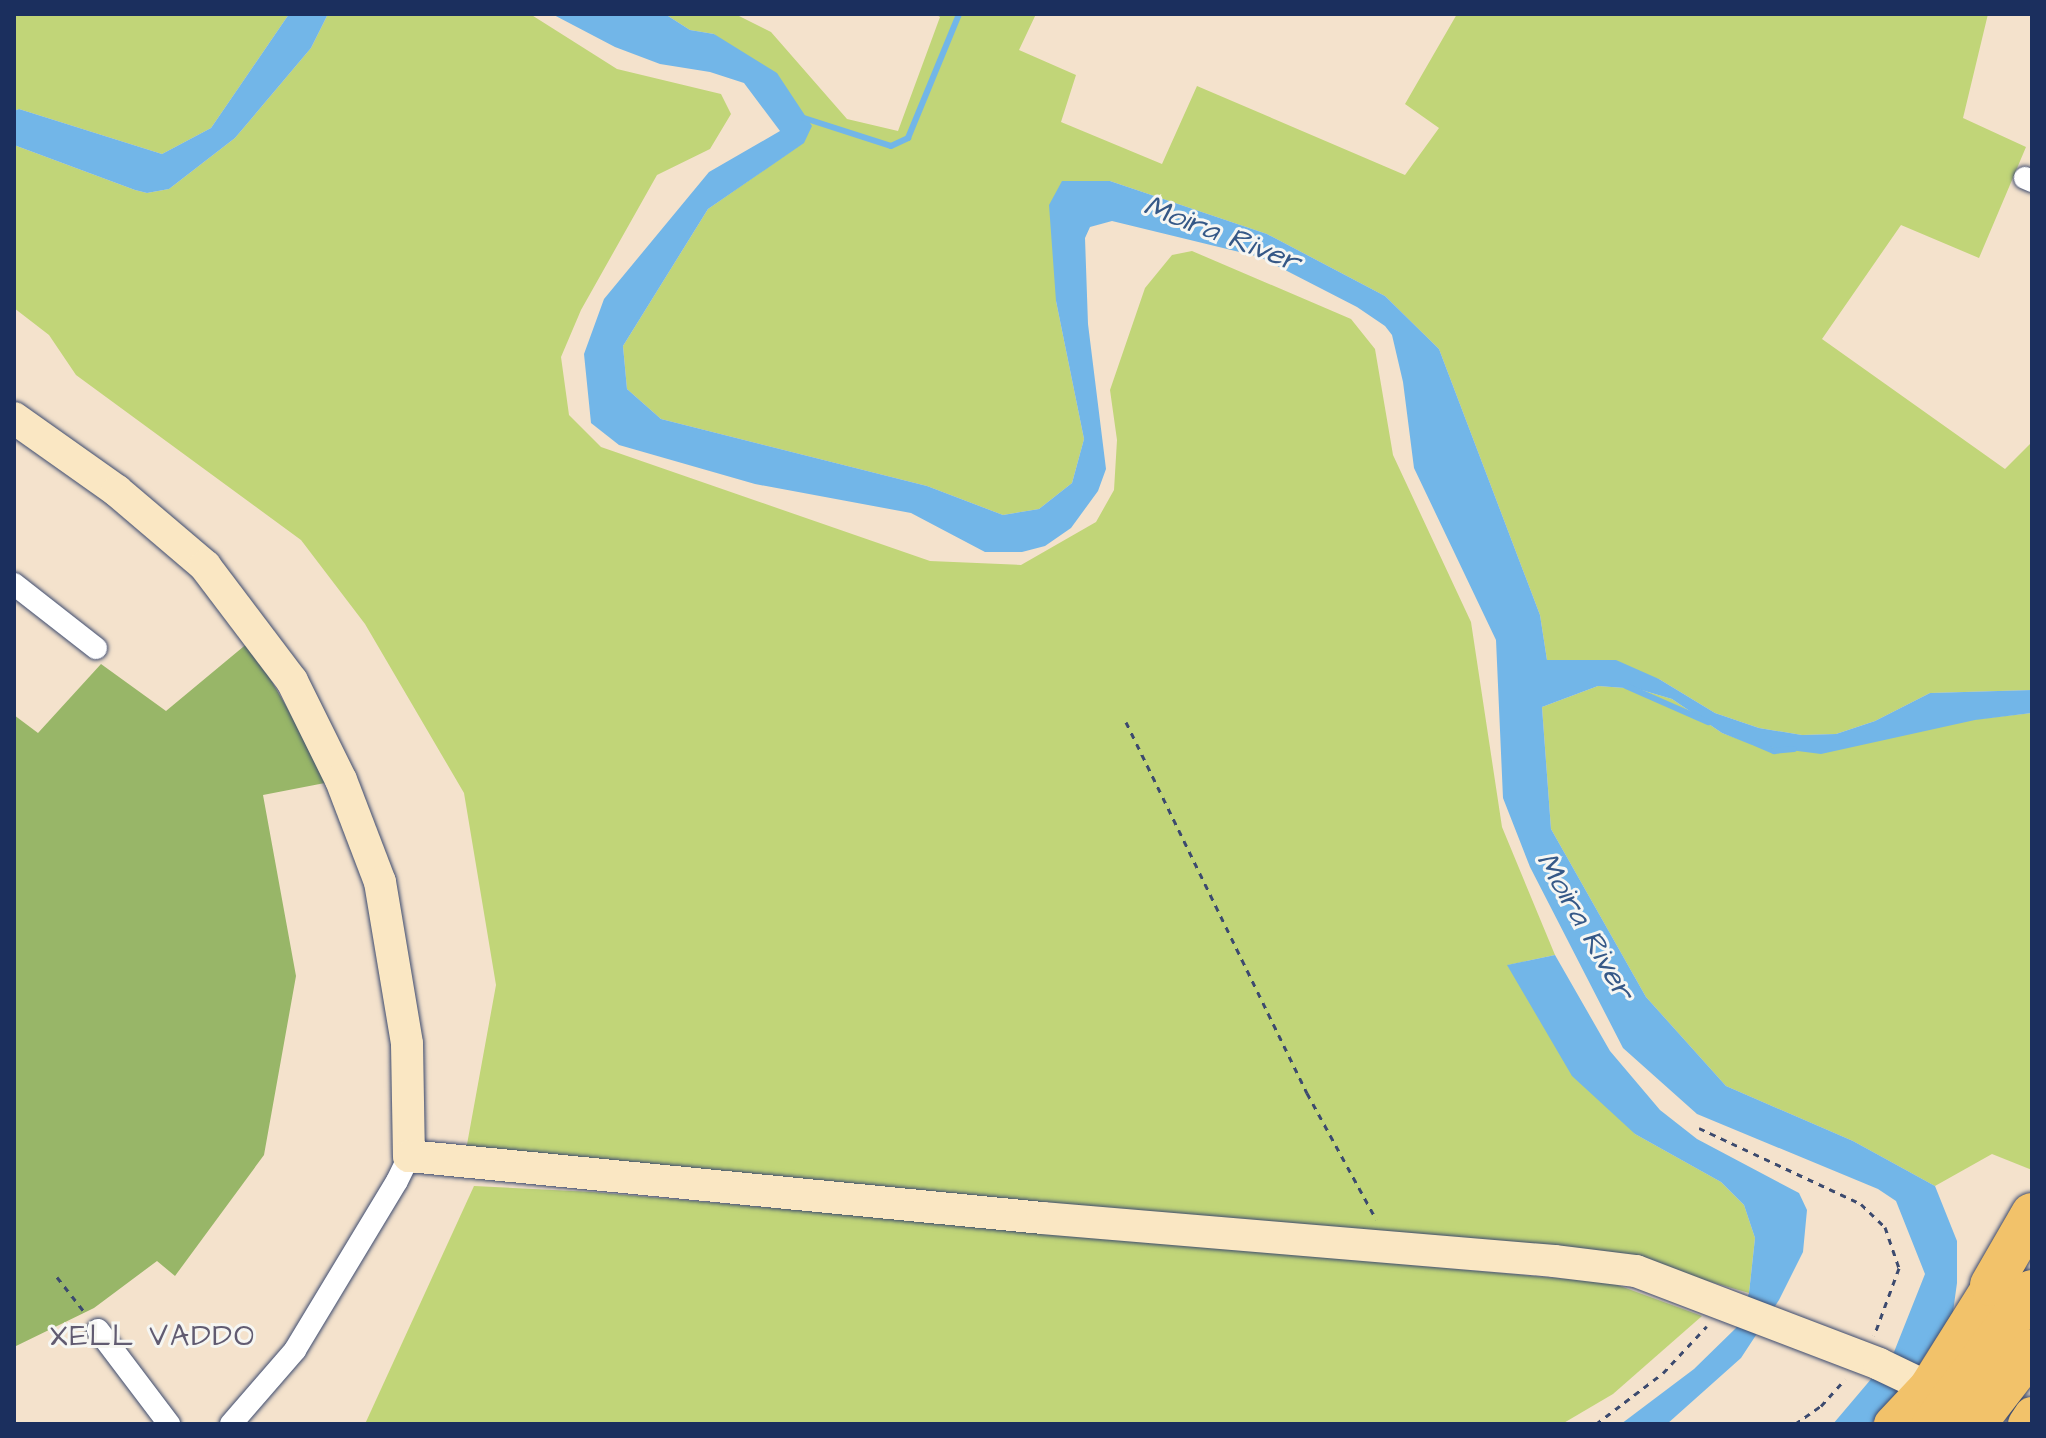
<!DOCTYPE html>
<style>
body{margin:0}
#map{position:relative;width:2046px;height:1438px;overflow:hidden;background:#f4e2cc;font-family:"Architects Daughter",sans-serif}
div>[style]{position:absolute}
.green>*{inset:0;background:#c1d578}
.forest>*{inset:0;background:#98b668}
.water>*{inset:0;background:#72b6e8}
.stream>*{height:6px;margin:-3px;padding:0 3px;transform-origin:3px;border-radius:3px;background:#72b6e8}
.path>*{height:3px;margin-top:-1.5px;transform-origin:0;background:repeating-linear-gradient(90deg,#3c4a6e 0 6px,transparent 0 12px)}
.roads{filter:drop-shadow(0 0 2px #3c4a6e) drop-shadow(0 0 2px #3c4a6e)}
.street>*{height:22px;margin:-11px;padding:0 11px;transform-origin:11px;border-radius:11px;background:#fff}
.secondary>*{height:32px;margin:-16px;padding:0 16px;transform-origin:16px;border-radius:16px;background:#fae7c3}
.primary>*{height:36px;margin:-18px;padding:0 18px;transform-origin:18px;border-radius:18px;background:#f2c26a}
.highway>*{height:42px;margin:-21px;padding:0 21px;transform-origin:21px;border-radius:21px;background:#f2c26a}
span{translate:-50% -50%;white-space:nowrap;text-align:center;line-height:1.15;-webkit-text-stroke:6px #f6f6f2;paint-order:stroke}
.water-label{font-size:30px;color:#355887;font-style:italic}
.neighbourhood-label{font-size:30px;color:#615b71;letter-spacing:2px}
.frame{position:absolute;inset:0;border:16px solid #1b2f5e;pointer-events:none}
</style>
<div id="map">
<div class="green">
<div style="clip-path:polygon(14px 14px,289px 14px,211px 128px,162px 154px,19px 109px,14px 111px)"></div>
<div style="clip-path:polygon(328px 14px,530px 14px,617px 69px,721px 94px,731px 114px,710px 149px,657px 175px,581px 310px,561px 357px,569px 415px,601px 447px,930px 561px,1021px 565px,1096px 522px,1114px 490px,1117px 440px,1110px 390px,1145px 288px,1172px 255px,1192px 251px,1351px 319px,1375px 349px,1393px 455px,1471px 622px,1502px 827px,1555px 955px,1508px 965px,1635px 1134px,1721px 1182px,1744px 1205px,1755px 1238px,1749px 1293px,1625px 1257px,466px 1150px,496px 985px,464px 793px,365px 624px,301px 540px,76px 375px,49px 335px,14px 308px,14px 145px,135px 190px,147px 193px,169px 189px,235px 138px,311px 48px)"></div>
<div style="clip-path:polygon(665px 14px,735px 14px,771px 32px,847px 119px,898px 131px,940px 17px,935px 14px,1036px 14px,1019px 50px,1076px 75px,1061px 122px,1162px 164px,1197px 86px,1405px 175px,1439px 128px,1405px 104px,1457px 14px,1988px 14px,1963px 118px,2026px 147px,1979px 258px,1901px 225px,1822px 339px,2005px 469px,2032px 442px,2032px 690px,1930px 693px,1875px 721px,1836px 734px,1802px 735px,1759px 728px,1715px 713px,1659px 679px,1547px 660px,1540px 615px,1439px 349px,1385px 296px,1267px 234px,1110px 181px,1056px 301px,1084px 439px,1072px 483px,1039px 509px,1003px 515px,927px 486px,661px 419px,627px 389px,623px 346px,708px 209px,803px 143px,714px 34px,690px 30px)"></div>
<div style="clip-path:polygon(1598px 686px,1638px 689px,1672px 699px,1722px 733px,1752px 744px,2032px 713px,2032px 1170px,1992px 1154px,1935px 1186px,1853px 1141px,1726px 1086px,1646px 997px,1551px 829px,1542px 707px)"></div>
<div style="clip-path:polygon(474px 1186px,593px 1192px,1612px 1283px,1702px 1316px,1613px 1394px,1562px 1424px,365px 1424px)"></div>
</div>
<div class="forest">
<div style="clip-path:polygon(249px 642px,330px 782px,263px 795px,296px 976px,264px 1155px,175px 1276px,157px 1261px,94px 1308px,14px 1347px,14px 715px,38px 733px,101px 664px,166px 711px)"></div>
</div>
<div class="water">
<div style="clip-path:polygon(289px 14px,328px 14px,311px 48px,235px 138px,169px 189px,147px 193px,135px 190px,14px 145px,14px 111px,19px 109px,162px 154px,211px 128px)"></div>
<div style="clip-path:polygon(552px 14px,665px 14px,690px 30px,714px 34px,777px 73px,812px 126px,804px 143px,708px 209px,623px 346px,627px 389px,661px 419px,927px 486px,1003px 515px,1039px 509px,1072px 483px,1084px 439px,1056px 301px,1049px 205px,1062px 181px,1110px 181px,1267px 234px,1385px 296px,1439px 349px,1540px 615px,1547px 660px,1616px 660px,1659px 679px,1715px 713px,1759px 728px,1802px 735px,1836px 734px,1875px 721px,1930px 693px,2032px 690px,2032px 713px,1975px 720px,1821px 754px,1752px 745px,1722px 733px,1672px 699px,1638px 689px,1598px 686px,1542px 707px,1551px 829px,1646px 997px,1726px 1086px,1853px 1141px,1935px 1186px,1957px 1241px,1957px 1283px,1953px 1312px,1917px 1368px,1871px 1424px,1833px 1424px,1894px 1352px,1925px 1274px,1896px 1201px,1878px 1189px,1697px 1114px,1623px 1048px,1530px 867px,1503px 798px,1496px 640px,1414px 468px,1403px 382px,1392px 335px,1385px 326px,1357px 307px,1260px 257px,1112px 221px,1090px 227px,1085px 238px,1088px 324px,1106px 469px,1098px 491px,1071px 528px,1045px 546px,1022px 552px,985px 552px,911px 513px,755px 484px,619px 445px,591px 423px,584px 354px,604px 299px,709px 172px,780px 131px,744px 83px,710px 72px,660px 64px,615px 47px)"></div>
<div style="clip-path:polygon(1555px 955px,1610px 1051px,1660px 1110px,1697px 1139px,1799px 1193px,1807px 1210px,1803px 1252px,1779px 1300px,1741px 1358px,1667px 1424px,1621px 1424px,1694px 1369px,1736px 1328px,1749px 1293px,1755px 1238px,1744px 1205px,1721px 1182px,1635px 1134px,1572px 1076px,1507px 965px)"></div>
</div>
<div class="stream">
<div style="left:804px;top:118px;width:91px;rotate:17.8deg"></div>
<div style="left:891px;top:146px;width:19px;rotate:-25deg"></div>
<div style="left:908px;top:138px;width:134px;rotate:-67.6deg"></div>
<div style="left:1626px;top:686px;width:90px;rotate:23.7deg"></div>
<div style="left:1755px;top:743px;width:21px;rotate:23deg"></div>
<div style="left:1774px;top:751px;width:20px;rotate:-6deg"></div>
</div>
<div class="path">
<div style="left:1126px;top:722px;width:413px;rotate:64deg"></div>
<div style="left:1307px;top:1093px;width:144px;rotate:61.3deg"></div>
<div style="left:1699px;top:1128px;width:179px;rotate:25.1deg"></div>
<div style="left:1861px;top:1204px;width:33px;rotate:44deg"></div>
<div style="left:1885px;top:1227px;width:43px;rotate:71.1deg"></div>
<div style="left:1899px;top:1268px;width:72px;rotate:110.2deg"></div>
<div style="left:57px;top:1277px;width:47px;rotate:51.9deg"></div>
<div style="left:1596px;top:1424px;width:84px;rotate:-37.3deg"></div>
<div style="left:1663px;top:1373px;width:64px;rotate:-46.9deg"></div>
<div style="left:1795px;top:1424px;width:32px;rotate:-35deg"></div>
<div style="left:1821px;top:1406px;width:36px;rotate:-48deg"></div>
</div>
<div class="roads">
<div class="street">
<div style="left:2025px;top:178px;width:8px;rotate:23deg"></div>
<div style="left:14px;top:584px;width:104px;rotate:38deg"></div>
<div style="left:98px;top:1330px;width:118px;rotate:52.9deg"></div>
<div style="left:231px;top:1424px;width:98px;rotate:-49.1deg"></div>
<div style="left:295px;top:1350px;width:197px;rotate:-58.9deg"></div>
<div style="left:397px;top:1181px;width:28px;rotate:-64deg"></div>
</div>
<div class="secondary">
<div style="left:14px;top:418px;width:126px;rotate:35.3deg"></div>
<div style="left:117px;top:491px;width:116px;rotate:40.4deg"></div>
<div style="left:205px;top:566px;width:144px;rotate:52.9deg"></div>
<div style="left:292px;top:681px;width:110px;rotate:63.7deg"></div>
<div style="left:341px;top:780px;width:109px;rotate:69.1deg"></div>
<div style="left:380px;top:882px;width:164px;rotate:80.5deg"></div>
<div style="left:407px;top:1044px;width:112px;rotate:89deg"></div>
<div style="left:409px;top:1156px;width:636px;rotate:5.59deg"></div>
<div style="left:1042px;top:1218px;width:514px;rotate:4.8deg"></div>
<div style="left:1554px;top:1261px;width:83px;rotate:7deg"></div>
<div style="left:1636px;top:1271px;width:260px;rotate:20.9deg"></div>
<div style="left:1879px;top:1364px;width:53px;rotate:25.6deg"></div>
</div>
<div class="primary">
<div style="left:1892px;top:1424px;width:51px;rotate:-46.6deg"></div>
<div style="left:1927px;top:1387px;width:120px;rotate:-57.9deg"></div>
<div style="left:2026px;top:1424px;width:11px;rotate:-56deg"></div>
</div>
<div class="highway">
<div style="left:1991px;top:1285px;width:82px;rotate:-60deg"></div>
<div style="left:1933px;top:1424px;width:166px;rotate:-53.3deg"></div>
<div style="left:1975px;top:1424px;width:93px;rotate:-52.4deg"></div>
</div>
</div>
<div class="water-label">
<span style="left:1222px;top:234px;rotate:21deg">Moira River</span>
<span style="left:1585px;top:926px;rotate:60deg">Moira River</span>
</div>
<div class="neighbourhood-label">
<span style="left:153px;top:1336px">XELL VADDO</span>
</div>
<div class="frame"></div>
</div>
